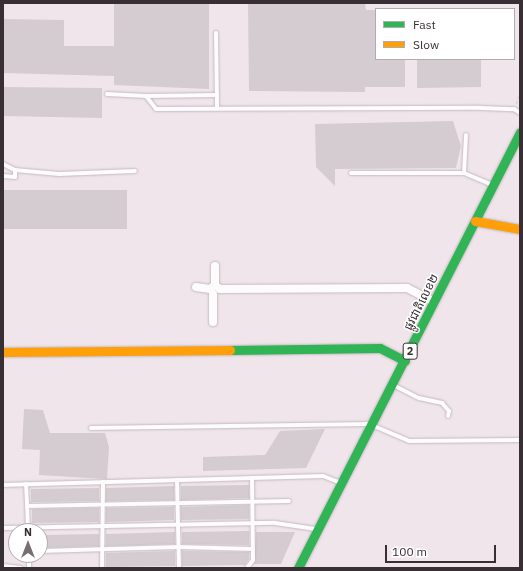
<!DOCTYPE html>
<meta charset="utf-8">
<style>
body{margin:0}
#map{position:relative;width:523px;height:571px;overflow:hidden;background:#f0e5eb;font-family:"IBM Plex Sans","Noto Sans Khmer",sans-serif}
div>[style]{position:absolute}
.building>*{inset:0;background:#d4ccd0}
.path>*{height:1.5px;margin-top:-0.75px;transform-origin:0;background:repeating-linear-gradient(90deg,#d9d6d7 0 3px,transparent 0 5px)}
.roads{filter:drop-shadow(0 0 1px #c3babe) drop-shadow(0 0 1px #c3babe)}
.lane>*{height:4px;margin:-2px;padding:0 2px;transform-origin:2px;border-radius:2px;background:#fdfbfc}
.street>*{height:8px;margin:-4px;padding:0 4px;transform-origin:4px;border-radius:4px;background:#fdfbfc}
.fast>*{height:9px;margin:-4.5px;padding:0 4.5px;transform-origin:4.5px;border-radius:4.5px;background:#30b455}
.slow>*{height:9px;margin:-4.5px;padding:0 4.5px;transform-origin:4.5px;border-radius:4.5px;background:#ff9f0a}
span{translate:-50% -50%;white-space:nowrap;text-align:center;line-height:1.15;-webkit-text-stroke:3px #fff;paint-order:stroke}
.shield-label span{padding:1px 3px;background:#fff;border:1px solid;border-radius:3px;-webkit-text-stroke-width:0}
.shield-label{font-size:11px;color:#372f33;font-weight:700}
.street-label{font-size:12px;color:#372f33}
.frame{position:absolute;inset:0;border:4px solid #372f33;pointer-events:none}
.legend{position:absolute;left:375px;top:8px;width:140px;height:52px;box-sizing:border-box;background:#fff;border:1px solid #afacad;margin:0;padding:5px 7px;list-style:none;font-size:12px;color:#372f33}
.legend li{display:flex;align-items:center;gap:8px;height:20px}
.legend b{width:20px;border:1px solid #afacad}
.north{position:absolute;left:8px;top:523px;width:40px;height:40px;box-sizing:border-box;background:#fff;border:1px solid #afacad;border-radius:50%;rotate:0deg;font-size:11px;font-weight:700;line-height:16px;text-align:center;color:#372f33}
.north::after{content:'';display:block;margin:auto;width:14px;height:18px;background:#786f73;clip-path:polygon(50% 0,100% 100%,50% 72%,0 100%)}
.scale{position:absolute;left:385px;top:545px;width:111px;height:18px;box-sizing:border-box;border:2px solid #372f33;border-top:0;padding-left:5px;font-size:12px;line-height:14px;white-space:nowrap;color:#372f33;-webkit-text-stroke:3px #fff;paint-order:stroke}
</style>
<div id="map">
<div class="building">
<div style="clip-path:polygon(114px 3px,209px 3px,209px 89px,114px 85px,114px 76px,3px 73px,3px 19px,64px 20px,64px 46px,114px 46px)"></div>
<div style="clip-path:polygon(248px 3px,365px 3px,366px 10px,376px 10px,376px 59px,405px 59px,405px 87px,365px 87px,365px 92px,249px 91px)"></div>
<div style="clip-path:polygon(417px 59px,481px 59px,481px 87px,417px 88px)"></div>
<div style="clip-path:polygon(3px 87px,102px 88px,102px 118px,3px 116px)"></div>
<div style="clip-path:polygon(453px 121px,461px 146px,456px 168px,335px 169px,335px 186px,316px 167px,315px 124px)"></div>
<div style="clip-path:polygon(3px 190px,127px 190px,127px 229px,3px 229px)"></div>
<div style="clip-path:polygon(24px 409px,43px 410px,50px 433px,105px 433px,109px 447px,107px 479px,39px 475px,40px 450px,22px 449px)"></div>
<div style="clip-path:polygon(325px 429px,306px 468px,203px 471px,203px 457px,265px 455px,280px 431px)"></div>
<div style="clip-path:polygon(249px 485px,249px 498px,181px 500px,181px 486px)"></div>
<div style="clip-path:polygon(174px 486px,174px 500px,106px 501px,106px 488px)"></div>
<div style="clip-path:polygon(99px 488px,99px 501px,31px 502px,31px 489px)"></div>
<div style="clip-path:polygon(249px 505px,249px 519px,181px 520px,181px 507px)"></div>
<div style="clip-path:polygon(174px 507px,174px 520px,106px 522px,106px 508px)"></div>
<div style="clip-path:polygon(99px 508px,99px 522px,32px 523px,32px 509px)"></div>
<div style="clip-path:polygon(249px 531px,249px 545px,182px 544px,182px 532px)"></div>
<div style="clip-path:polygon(175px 532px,175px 544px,106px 546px,106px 534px)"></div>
<div style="clip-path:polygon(256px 532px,295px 532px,281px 564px,254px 564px)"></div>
<div style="clip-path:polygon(99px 534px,99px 546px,40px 548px,40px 535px)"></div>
<div style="clip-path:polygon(175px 551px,175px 566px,106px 567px,106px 553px)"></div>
<div style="clip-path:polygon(182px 551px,249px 552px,249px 559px,245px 565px,182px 566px)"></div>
</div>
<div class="path">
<div style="left:516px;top:104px;width:10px;rotate:-66deg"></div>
</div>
<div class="roads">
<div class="lane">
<div style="left:216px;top:33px;width:75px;rotate:89.2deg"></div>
<div style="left:107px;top:94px;width:39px;rotate:3deg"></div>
<div style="left:146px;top:96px;width:16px;rotate:52deg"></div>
<div style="left:156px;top:109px;width:325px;rotate:-0.2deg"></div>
<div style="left:481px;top:108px;width:33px;rotate:2deg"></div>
<div style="left:514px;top:109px;width:7px;rotate:34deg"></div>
<div style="left:146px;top:96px;width:71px;rotate:-0.8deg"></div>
<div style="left:3px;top:164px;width:13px;rotate:27deg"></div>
<div style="left:15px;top:170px;width:44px;rotate:5.2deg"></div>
<div style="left:59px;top:174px;width:76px;rotate:-2.3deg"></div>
<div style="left:351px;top:173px;width:113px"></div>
<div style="left:464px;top:173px;width:28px;rotate:23deg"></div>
<div style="left:464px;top:173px;width:38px;rotate:-87deg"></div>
<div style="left:3px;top:176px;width:12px;rotate:5deg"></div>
<div style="left:15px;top:177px;width:7px;rotate:-90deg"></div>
<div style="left:395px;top:386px;width:27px;rotate:27deg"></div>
<div style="left:419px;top:398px;width:24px;rotate:12deg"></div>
<div style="left:442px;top:403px;width:11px;rotate:49deg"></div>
<div style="left:449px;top:411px;width:5px;rotate:101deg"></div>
<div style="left:374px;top:426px;width:38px;rotate:23deg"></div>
<div style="left:409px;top:441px;width:111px;rotate:-0.5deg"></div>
<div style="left:91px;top:428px;width:276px;rotate:-0.8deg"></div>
<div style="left:252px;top:478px;width:71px;rotate:-1.6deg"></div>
<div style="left:323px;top:476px;width:17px;rotate:21deg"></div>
<div style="left:177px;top:480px;width:88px;rotate:88.7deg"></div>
<div style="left:26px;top:484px;width:22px;rotate:87deg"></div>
<div style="left:3px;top:485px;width:249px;rotate:-1.6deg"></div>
<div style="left:252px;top:478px;width:82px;rotate:89.3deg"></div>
<div style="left:253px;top:560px;width:10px;rotate:127deg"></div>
<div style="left:3px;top:528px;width:272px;rotate:-1.1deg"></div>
<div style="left:275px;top:523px;width:41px;rotate:8.3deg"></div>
<div style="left:28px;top:531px;width:25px;rotate:-92deg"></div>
<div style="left:27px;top:506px;width:262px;rotate:-1.1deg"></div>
<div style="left:40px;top:551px;width:139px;rotate:-1.6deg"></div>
<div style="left:179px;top:547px;width:74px;rotate:1.5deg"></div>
<div style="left:29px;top:555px;width:13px;rotate:90deg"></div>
<div style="left:3px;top:566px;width:18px;rotate:6deg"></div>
<div style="left:102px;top:568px;width:86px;rotate:-89.3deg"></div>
</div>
<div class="street">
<div style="left:215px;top:266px;width:19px;rotate:90deg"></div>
<div style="left:196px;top:287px;width:14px;rotate:8deg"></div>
<div style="left:210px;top:289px;width:6px;rotate:-39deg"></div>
<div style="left:215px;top:285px;width:6px;rotate:39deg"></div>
<div style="left:220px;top:289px;width:187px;rotate:-0.3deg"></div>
<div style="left:407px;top:288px;width:31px;rotate:27deg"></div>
<div style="left:213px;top:322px;width:28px;rotate:-90deg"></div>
</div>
<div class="fast">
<div style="left:230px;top:350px;width:150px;rotate:-0.8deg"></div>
<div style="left:380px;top:348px;width:28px;rotate:27deg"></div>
<div style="left:298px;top:568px;width:489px;rotate:-63deg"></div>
</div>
<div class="slow">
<div style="left:475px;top:221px;width:46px;rotate:10.1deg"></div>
<div style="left:3px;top:352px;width:227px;rotate:-0.5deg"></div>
</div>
</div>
<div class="shield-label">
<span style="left:410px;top:351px">2</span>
</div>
<div class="street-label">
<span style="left:421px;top:302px;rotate:-63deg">ផ្លូវជាតិលេខ២</span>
</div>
<div class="frame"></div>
<ul class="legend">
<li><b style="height:5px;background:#30b455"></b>Fast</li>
<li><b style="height:5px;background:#ff9f0a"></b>Slow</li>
</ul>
<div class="north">N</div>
<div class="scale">100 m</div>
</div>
